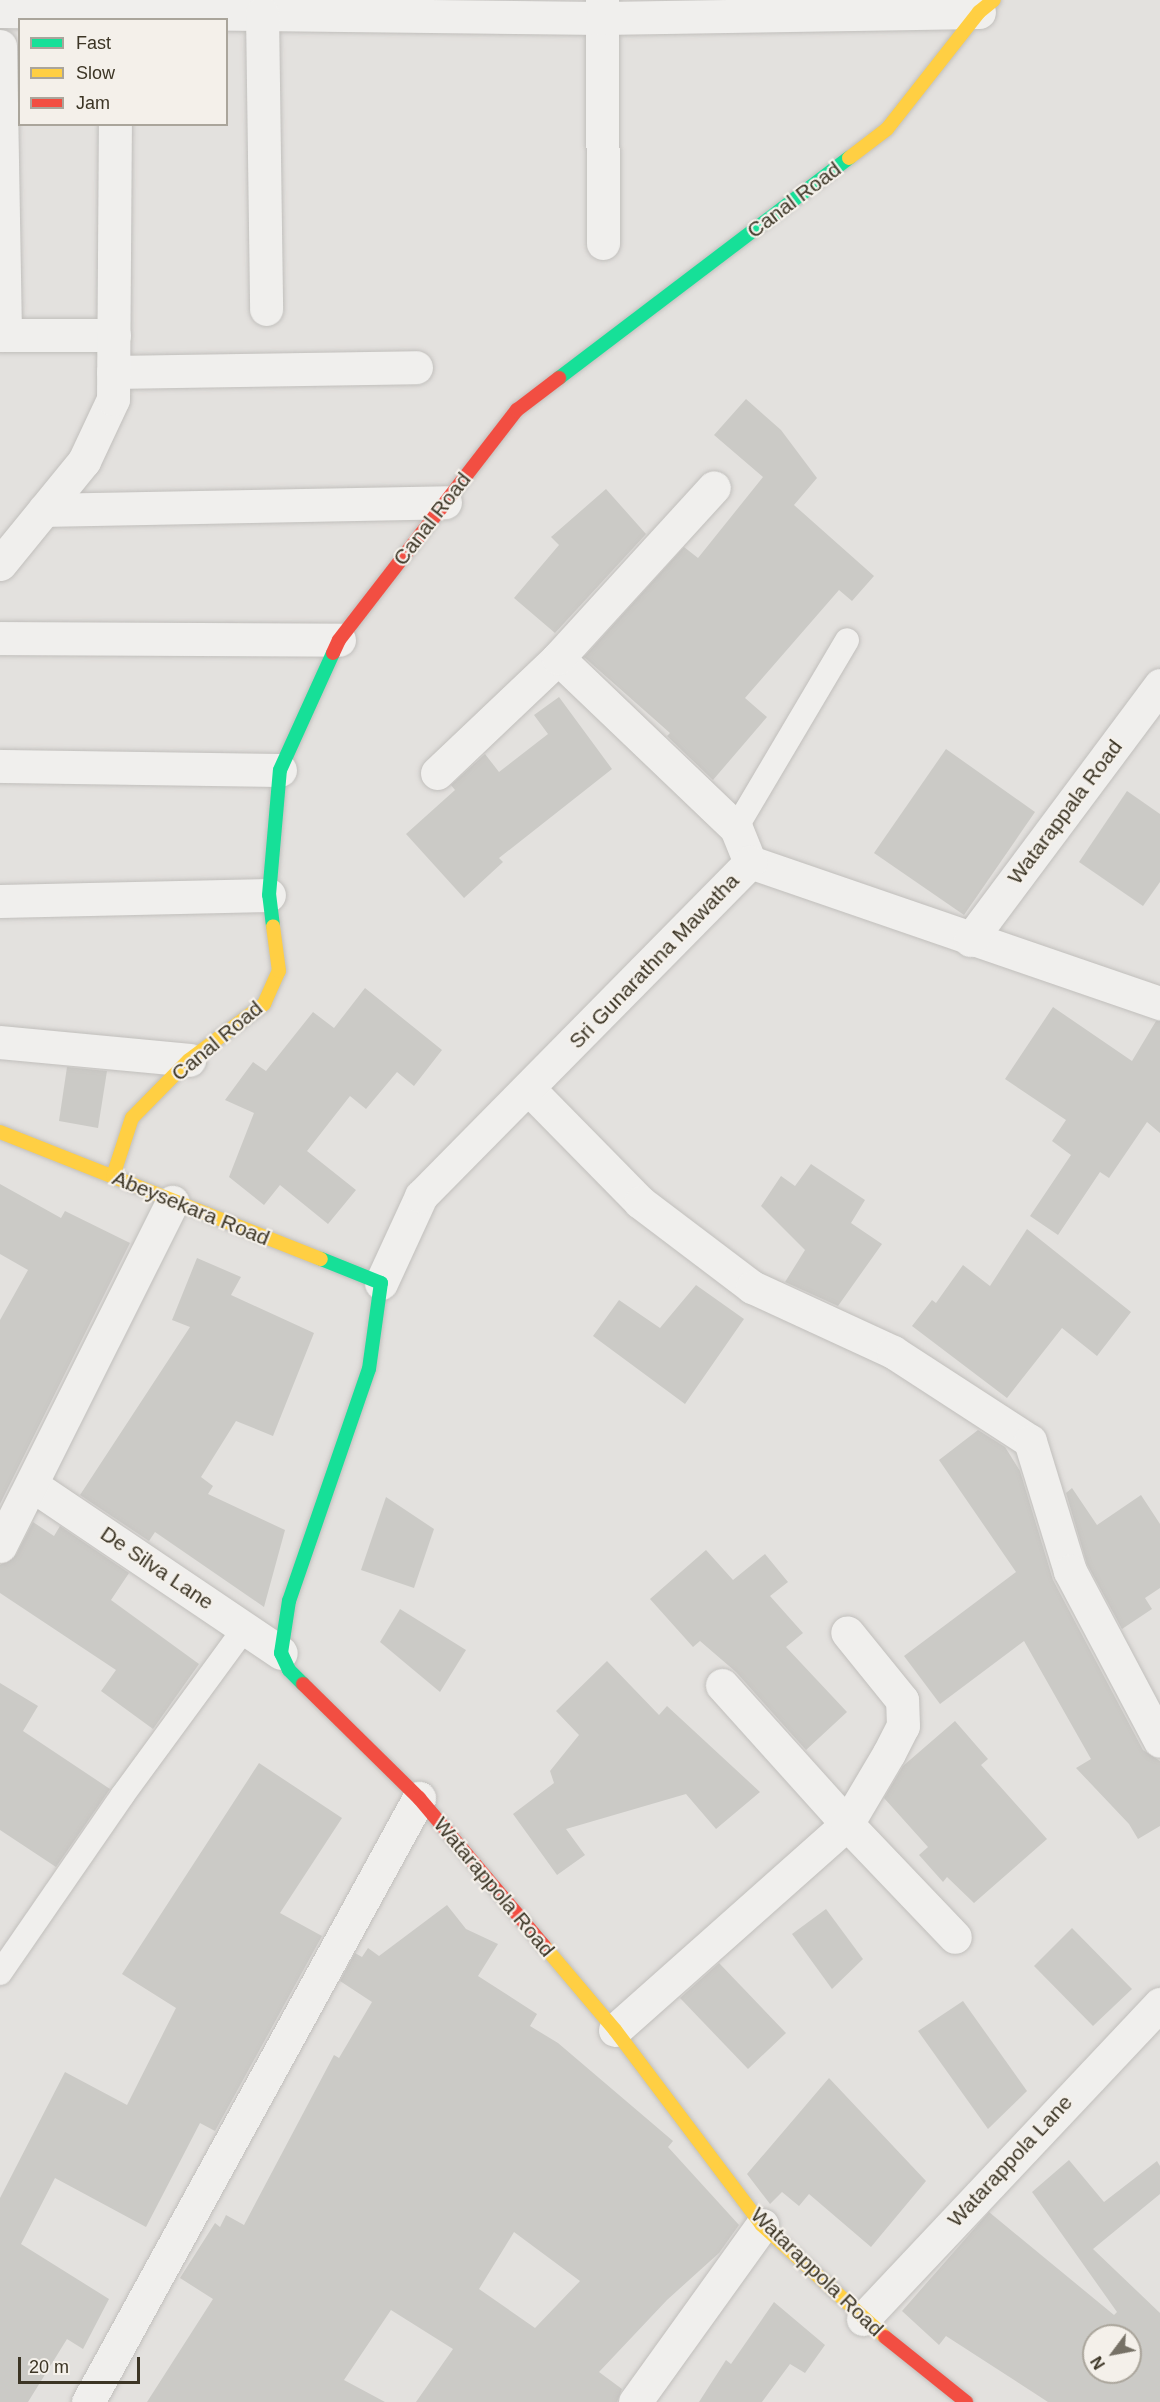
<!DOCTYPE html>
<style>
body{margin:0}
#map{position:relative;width:1160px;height:2402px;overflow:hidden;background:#e3e1de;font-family:Helvetica,sans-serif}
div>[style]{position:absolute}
.building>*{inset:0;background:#cbcac6}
.roads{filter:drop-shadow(0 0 2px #c1bfbc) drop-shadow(0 0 2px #c1bfbc)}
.lane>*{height:24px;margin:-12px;padding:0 12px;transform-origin:12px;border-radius:12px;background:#f0efed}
.street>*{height:33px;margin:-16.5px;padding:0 16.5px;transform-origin:16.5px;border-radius:16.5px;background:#f0efed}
.fast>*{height:14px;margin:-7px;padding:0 7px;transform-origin:7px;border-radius:7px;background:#16e098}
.slow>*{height:14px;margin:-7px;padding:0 7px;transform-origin:7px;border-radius:7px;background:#ffcf43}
.jam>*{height:14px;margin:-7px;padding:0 7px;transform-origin:7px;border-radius:7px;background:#f24e42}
span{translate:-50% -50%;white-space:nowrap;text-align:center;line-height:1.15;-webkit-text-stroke:4.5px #f4f0ea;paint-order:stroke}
.street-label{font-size:21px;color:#3c3525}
.legend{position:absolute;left:18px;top:18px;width:210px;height:108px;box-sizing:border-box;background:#f4f0ea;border:2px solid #aaa59b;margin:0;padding:8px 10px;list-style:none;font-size:18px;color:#3c3525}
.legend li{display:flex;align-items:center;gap:12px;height:30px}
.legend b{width:30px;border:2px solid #aaa59b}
.north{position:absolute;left:1082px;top:2324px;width:60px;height:60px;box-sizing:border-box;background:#f4f0ea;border:2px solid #aaa59b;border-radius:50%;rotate:238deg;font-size:16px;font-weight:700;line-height:24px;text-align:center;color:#3c3525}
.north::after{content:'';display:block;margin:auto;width:21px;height:27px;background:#767166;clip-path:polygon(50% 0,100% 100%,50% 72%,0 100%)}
.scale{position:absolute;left:18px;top:2357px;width:122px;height:27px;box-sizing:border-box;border:3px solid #3c3525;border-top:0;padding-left:8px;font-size:18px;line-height:21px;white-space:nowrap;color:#3c3525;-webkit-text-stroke:4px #f4f0ea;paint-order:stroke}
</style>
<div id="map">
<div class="building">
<div style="clip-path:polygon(746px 399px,781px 430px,817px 478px,794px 505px,874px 576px,852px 601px,839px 590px,745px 698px,767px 717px,713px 780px,667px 736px,670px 733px,584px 657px,684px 547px,698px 558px,763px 477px,714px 435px)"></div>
<div style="clip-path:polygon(606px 489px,646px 534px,555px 633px,514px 598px,559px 545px,551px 537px)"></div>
<div style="clip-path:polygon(559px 697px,612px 769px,499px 858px,503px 862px,464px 898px,406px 834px,455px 790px,451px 785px,485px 754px,499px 772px,548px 734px,534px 715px)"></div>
<div style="clip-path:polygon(946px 749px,1035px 812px,964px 915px,874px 853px)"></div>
<div style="clip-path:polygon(1127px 791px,1160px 814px,1160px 882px,1143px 906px,1079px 862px)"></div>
<div style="clip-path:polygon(365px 988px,442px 1050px,414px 1086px,397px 1072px,366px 1109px,350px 1096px,307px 1151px,356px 1190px,328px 1224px,280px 1185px,264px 1205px,229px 1177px,254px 1113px,225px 1100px,253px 1062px,266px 1071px,313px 1012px,334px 1028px)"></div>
<div style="clip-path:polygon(1053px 1007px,1132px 1061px,1156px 1021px,1160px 1021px,1160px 1133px,1147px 1122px,1109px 1178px,1100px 1172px,1058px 1235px,1030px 1216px,1071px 1155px,1052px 1141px,1066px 1120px,1005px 1079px)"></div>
<div style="clip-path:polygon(67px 1067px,107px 1071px,98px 1128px,59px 1121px)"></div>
<div style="clip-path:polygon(811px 1164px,865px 1200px,851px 1223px,882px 1244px,838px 1306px,785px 1282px,805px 1250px,761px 1206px,781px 1176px,795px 1186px)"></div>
<div style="clip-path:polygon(0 1184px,61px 1218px,65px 1211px,130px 1243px,0 1504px,0 1320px,28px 1270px,0 1254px)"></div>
<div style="clip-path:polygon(1027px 1229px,1131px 1312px,1097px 1356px,1062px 1328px,1007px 1398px,912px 1326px,932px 1300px,936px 1303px,963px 1265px,990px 1286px)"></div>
<div style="clip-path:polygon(197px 1258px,241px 1277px,231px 1295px,314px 1333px,273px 1436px,236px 1421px,201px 1477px,213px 1486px,208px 1494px,285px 1530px,264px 1607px,155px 1532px,149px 1541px,80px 1495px,190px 1327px,172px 1320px)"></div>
<div style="clip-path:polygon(696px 1285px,744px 1319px,685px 1404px,593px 1336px,619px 1300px,660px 1328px)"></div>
<div style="clip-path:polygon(978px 1430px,1005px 1447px,1020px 1471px,1053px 1580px,1143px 1750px,1160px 1761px,1160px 1826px,1138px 1839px,1129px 1824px,1076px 1768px,1091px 1759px,1024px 1641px,940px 1704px,904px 1656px,1016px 1572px,939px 1460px)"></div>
<div style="clip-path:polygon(1072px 1488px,1097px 1525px,1141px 1495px,1160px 1524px,1160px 1588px,1145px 1598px,1152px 1609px,1122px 1629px,1087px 1564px,1066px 1493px)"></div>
<div style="clip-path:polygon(386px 1497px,434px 1529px,414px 1588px,361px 1570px)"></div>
<div style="clip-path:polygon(33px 1522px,54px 1536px,60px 1526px,129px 1573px,111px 1600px,199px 1664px,153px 1729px,101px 1691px,116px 1670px,0 1593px,0 1565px,16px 1555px)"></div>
<div style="clip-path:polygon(706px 1550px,733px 1580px,765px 1554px,788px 1582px,770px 1596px,803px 1633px,786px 1647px,847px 1712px,806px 1750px,736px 1672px,700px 1641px,693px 1647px,650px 1599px)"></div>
<div style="clip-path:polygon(400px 1609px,466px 1650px,440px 1692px,380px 1642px)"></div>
<div style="clip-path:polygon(607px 1661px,659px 1715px,667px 1706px,760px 1792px,716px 1829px,686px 1794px,566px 1829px,585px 1855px,557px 1875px,513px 1814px,554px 1783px,550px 1771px,579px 1735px,556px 1711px)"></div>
<div style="clip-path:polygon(0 1683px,38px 1706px,23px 1731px,110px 1789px,56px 1867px,0 1830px)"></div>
<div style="clip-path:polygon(955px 1721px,988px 1759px,981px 1765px,1047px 1839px,974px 1903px,947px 1877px,943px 1882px,919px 1855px,928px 1847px,884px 1798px,903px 1766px)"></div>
<div style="clip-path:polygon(259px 1763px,342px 1818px,280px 1913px,322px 1936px,215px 2131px,200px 2123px,146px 2227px,55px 2178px,21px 2244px,109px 2299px,83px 2349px,67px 2339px,28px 2402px,0 2402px,0 2198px,65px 2072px,127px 2105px,176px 2008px,122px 1974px)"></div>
<div style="clip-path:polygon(evenodd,447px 1905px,466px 1929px,498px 1944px,478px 1976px,537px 2014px,530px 2026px,558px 2043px,673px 2141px,668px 2147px,739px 2225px,719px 2253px,667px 2300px,599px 2372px,622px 2389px,617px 2402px,416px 2402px,453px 2349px,391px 2310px,344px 2380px,385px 2402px,147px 2402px,213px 2299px,180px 2278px,215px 2223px,220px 2227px,226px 2215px,244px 2225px,334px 2055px,339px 2058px,372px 2002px,340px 1981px,355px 1953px,362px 1957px,368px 1948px,379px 1956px,447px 1905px,514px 2232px,580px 2281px,535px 2328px,479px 2289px,514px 2232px)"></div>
<div style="clip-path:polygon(826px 1909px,863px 1959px,832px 1989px,792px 1934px)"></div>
<div style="clip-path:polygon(1072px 1928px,1132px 1989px,1093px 2026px,1034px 1966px)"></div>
<div style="clip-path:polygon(719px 1963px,786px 2033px,748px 2069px,680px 1998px)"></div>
<div style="clip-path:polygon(963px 2001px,1027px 2091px,988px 2129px,918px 2031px)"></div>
<div style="clip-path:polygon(829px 2078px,926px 2181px,871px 2247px,809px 2194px,799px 2206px,782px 2192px,770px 2204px,747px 2174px)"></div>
<div style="clip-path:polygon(evenodd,1069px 2160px,1104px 2202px,1157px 2161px,1160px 2166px,1160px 2194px,1093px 2249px,1160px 2313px,1160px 2402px,1048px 2402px,946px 2336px,939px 2345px,902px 2311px,989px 2212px,1114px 2315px,1117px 2312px,1032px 2192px,1069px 2160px,1094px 2336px,1130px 2336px,1130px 2372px,1094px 2372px,1094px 2336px)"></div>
<div style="clip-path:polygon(774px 2302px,825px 2345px,805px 2373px,790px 2364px,762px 2402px,699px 2402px,726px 2360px,731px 2364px)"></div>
</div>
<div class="roads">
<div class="lane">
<div style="left:736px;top:828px;width:218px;rotate:-59.4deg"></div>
<div style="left:0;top:1973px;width:215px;rotate:-55.4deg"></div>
<div style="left:122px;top:1796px;width:208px;rotate:-53.8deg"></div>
</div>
<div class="street">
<div style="left:602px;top:0;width:243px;rotate:89.8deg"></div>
<div style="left:0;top:11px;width:602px;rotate:0.67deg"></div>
<div style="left:602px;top:18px;width:377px;rotate:-0.9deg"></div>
<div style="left:262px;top:13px;width:296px;rotate:89.2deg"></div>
<div style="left:0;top:46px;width:289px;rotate:89deg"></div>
<div style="left:0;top:335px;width:114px"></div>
<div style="left:113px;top:372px;width:303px;rotate:-0.9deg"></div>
<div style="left:44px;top:510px;width:401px;rotate:-1.1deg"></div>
<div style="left:0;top:564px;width:133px;rotate:-50.8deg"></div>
<div style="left:84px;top:461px;width:68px;rotate:-64.9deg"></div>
<div style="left:113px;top:399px;width:275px;rotate:-89.6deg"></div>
<div style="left:0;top:638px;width:339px;rotate:0.3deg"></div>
<div style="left:558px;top:658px;width:246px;rotate:43.7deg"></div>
<div style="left:736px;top:828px;width:37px;rotate:68deg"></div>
<div style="left:0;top:766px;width:280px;rotate:0.8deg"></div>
<div style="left:437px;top:773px;width:167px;rotate:-43.5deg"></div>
<div style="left:558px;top:658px;width:231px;rotate:-47.6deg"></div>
<div style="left:750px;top:862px;width:434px;rotate:19deg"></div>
<div style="left:0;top:901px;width:269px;rotate:-1.3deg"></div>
<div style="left:970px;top:940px;width:318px;rotate:-53.3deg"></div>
<div style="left:0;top:1042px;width:190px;rotate:5.4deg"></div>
<div style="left:529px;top:1089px;width:158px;rotate:45.5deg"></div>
<div style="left:640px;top:1202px;width:141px;rotate:37.2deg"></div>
<div style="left:752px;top:1287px;width:155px;rotate:24.7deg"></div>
<div style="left:893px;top:1352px;width:163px;rotate:33deg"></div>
<div style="left:1030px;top:1441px;width:136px;rotate:72.9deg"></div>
<div style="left:1070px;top:1571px;width:192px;rotate:62.1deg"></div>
<div style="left:381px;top:1283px;width:96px;rotate:-65.3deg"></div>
<div style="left:421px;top:1196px;width:469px;rotate:-45.4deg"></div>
<div style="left:32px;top:1485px;width:300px;rotate:34deg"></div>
<div style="left:0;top:1546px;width:385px;rotate:-63.4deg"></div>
<div style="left:722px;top:1685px;width:187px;rotate:48deg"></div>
<div style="left:847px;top:1824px;width:156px;rotate:46.3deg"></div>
<div style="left:615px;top:2030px;width:310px;rotate:-41.6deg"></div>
<div style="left:847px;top:1824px;width:82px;rotate:-59.4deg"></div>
<div style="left:889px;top:1753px;width:30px;rotate:-63deg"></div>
<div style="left:903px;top:1726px;width:26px;rotate:-92deg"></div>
<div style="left:902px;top:1700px;width:87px;rotate:-129deg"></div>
<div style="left:863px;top:2319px;width:433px;rotate:-46.7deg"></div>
<div style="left:88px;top:2402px;width:689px;rotate:-61.28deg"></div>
<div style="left:635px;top:2402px;width:218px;rotate:-54.3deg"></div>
</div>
<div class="fast">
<div style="left:559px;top:378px;width:364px;rotate:-37.2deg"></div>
<div style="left:273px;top:926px;width:31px;rotate:-97deg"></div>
<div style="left:269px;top:895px;width:125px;rotate:-85deg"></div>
<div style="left:280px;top:770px;width:128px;rotate:-65.6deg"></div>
<div style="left:303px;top:1684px;width:20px;rotate:-135deg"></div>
<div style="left:289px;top:1670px;width:19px;rotate:-115deg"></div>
<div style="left:281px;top:1653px;width:53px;rotate:-81.3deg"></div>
<div style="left:289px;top:1601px;width:245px;rotate:-71deg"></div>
<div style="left:369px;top:1369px;width:87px;rotate:-82.1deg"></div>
<div style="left:381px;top:1283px;width:65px;rotate:-158.2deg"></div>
</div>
<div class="slow">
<div style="left:849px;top:158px;width:48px;rotate:-37.3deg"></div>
<div style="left:887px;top:129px;width:149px;rotate:-51.8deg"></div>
<div style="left:979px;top:12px;width:19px;rotate:-39deg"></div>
<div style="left:0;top:1132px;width:345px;rotate:21.6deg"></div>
<div style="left:113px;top:1176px;width:61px;rotate:-71.9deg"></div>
<div style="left:132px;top:1118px;width:81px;rotate:-45.5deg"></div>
<div style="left:189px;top:1060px;width:94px;rotate:-36.7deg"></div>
<div style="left:264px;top:1004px;width:36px;rotate:-66deg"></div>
<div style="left:279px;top:971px;width:45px;rotate:-97.6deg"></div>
<div style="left:544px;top:1946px;width:110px;rotate:49.8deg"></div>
<div style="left:615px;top:2030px;width:244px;rotate:53deg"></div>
<div style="left:762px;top:2225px;width:166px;rotate:42.3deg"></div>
</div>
<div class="jam">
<div style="left:333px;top:653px;width:14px;rotate:-65deg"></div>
<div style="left:339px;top:640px;width:291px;rotate:-52.3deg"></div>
<div style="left:517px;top:410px;width:53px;rotate:-37.3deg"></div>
<div style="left:303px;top:1684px;width:163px;rotate:44.5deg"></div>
<div style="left:419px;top:1798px;width:194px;rotate:49.8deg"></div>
<div style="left:885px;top:2337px;width:104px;rotate:38.7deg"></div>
</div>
</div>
<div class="street-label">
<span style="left:794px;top:200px;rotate:-37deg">Canal Road</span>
<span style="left:432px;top:519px;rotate:-52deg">Canal Road</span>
<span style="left:1065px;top:812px;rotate:-53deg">Watarappala Road</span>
<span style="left:654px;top:961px;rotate:-46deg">Sri Gunarathna Mawatha</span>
<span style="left:217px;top:1041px;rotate:-40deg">Canal Road</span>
<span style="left:191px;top:1208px;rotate:22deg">Abeysekara Road</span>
<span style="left:157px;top:1568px;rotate:34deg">De Silva Lane</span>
<span style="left:494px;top:1887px;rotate:50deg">Watarappola Road</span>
<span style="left:1010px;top:2161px;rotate:-47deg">Watarappola Lane</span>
<span style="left:817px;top:2272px;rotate:44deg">Watarappola Road</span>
</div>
<ul class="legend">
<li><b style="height:8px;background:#16e098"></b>Fast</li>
<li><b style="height:8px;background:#ffcf43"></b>Slow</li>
<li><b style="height:8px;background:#f24e42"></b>Jam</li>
</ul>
<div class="north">N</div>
<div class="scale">20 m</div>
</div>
